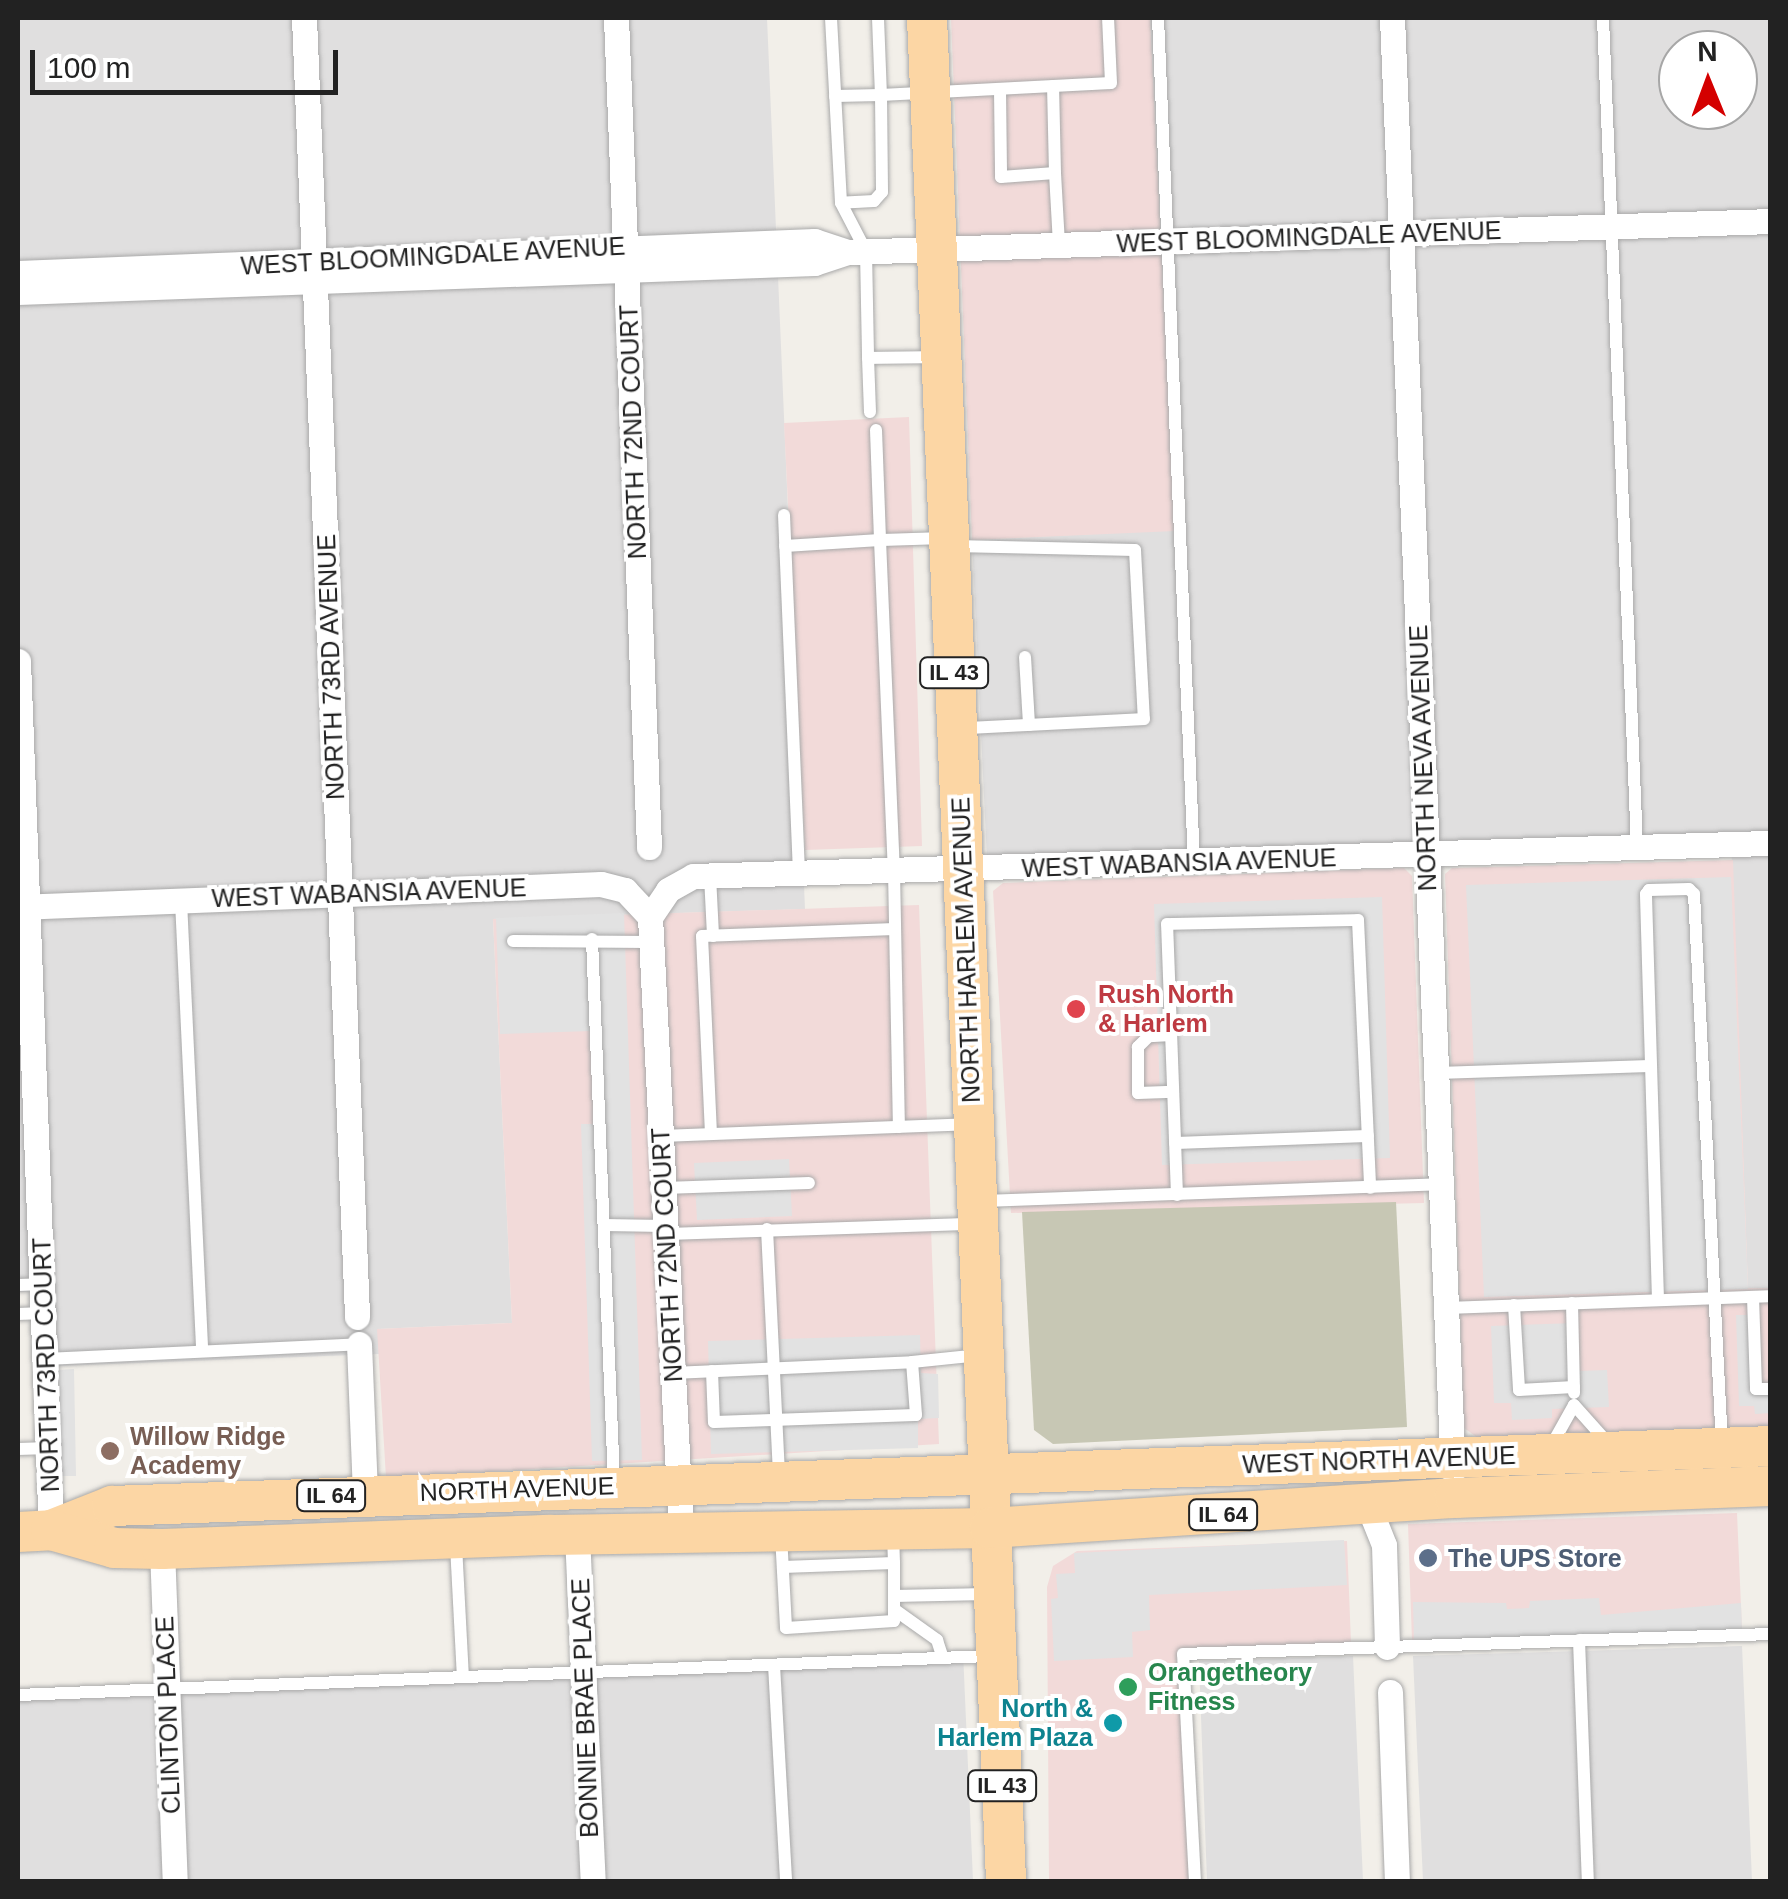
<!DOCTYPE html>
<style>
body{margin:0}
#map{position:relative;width:1788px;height:1899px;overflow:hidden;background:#f2efe9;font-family:Arial,sans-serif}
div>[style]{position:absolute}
.residential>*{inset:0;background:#e0dfdf}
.commercial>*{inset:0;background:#f2dad9}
.construction>*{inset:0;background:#c7c7b4}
.parking>*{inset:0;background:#e2e2e2}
.roads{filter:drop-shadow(0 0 2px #a9a9a9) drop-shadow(0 0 2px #a9a9a9)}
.service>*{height:12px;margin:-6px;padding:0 6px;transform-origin:6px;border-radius:6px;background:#fff}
.minor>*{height:25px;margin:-12.5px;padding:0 12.5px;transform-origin:12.5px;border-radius:12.5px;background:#fff}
.primary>*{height:40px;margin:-20px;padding:0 20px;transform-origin:20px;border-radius:20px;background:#fcd6a4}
.dots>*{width:28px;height:28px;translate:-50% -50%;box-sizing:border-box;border:5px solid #fff;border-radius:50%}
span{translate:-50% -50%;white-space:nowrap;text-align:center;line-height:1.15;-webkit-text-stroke:8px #fff;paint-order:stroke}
.shield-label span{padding:2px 8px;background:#fff;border:2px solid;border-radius:8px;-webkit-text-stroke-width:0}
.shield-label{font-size:22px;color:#222;font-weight:700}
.street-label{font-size:25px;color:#222}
.health-label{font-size:25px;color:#be3a42;font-weight:700}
.left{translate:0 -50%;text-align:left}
.education-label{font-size:25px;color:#785e54;font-weight:700}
.service-label{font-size:25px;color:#4e5e75;font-weight:700}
.leisure-label{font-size:25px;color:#27864d;font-weight:700}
.culture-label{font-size:25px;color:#0d838f;font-weight:700}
.right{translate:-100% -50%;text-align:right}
.frame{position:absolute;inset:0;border:20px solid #222;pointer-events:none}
.north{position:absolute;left:1658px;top:30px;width:100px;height:100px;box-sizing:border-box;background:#fff;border:2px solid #a7a7a7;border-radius:50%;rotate:359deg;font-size:28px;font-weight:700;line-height:40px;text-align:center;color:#222}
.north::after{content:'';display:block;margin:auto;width:35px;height:45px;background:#d40000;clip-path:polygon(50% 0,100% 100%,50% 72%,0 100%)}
.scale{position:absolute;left:30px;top:50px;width:308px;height:45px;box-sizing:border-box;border:5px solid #222;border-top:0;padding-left:12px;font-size:30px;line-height:35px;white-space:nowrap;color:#222;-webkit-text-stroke:8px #fff;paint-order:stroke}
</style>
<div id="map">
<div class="residential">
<div style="clip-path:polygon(18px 18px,767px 18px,805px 909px,493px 919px,512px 1323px,378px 1329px,379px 1354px,59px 1366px,54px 1291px,18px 1292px)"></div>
<div style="clip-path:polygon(evenodd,1150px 18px,1770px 18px,1770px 1288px,1748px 1289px,1731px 838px,987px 860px,972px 540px,1175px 530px,1150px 18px,1678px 50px,1738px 50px,1738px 110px,1678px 110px,1678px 50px)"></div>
<div style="clip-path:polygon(1742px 1646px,1752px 1881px,1423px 1881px,1413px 1656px)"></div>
<div style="clip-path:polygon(963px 1652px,973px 1881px,18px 1881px,18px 1698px)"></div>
<div style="clip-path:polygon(1353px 1656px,1363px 1881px,1207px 1881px,1199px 1661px)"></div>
</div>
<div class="commercial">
<div style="clip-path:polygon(951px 18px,1150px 18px,1175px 531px,972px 540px)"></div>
<div style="clip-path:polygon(909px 417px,922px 846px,805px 850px,784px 423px)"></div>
<div style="clip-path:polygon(1733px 860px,1748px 1288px,1770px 1288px,1770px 1431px,1481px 1440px,1464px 1428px,1445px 874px,1452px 868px)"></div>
<div style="clip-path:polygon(1404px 868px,1412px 876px,1424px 1203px,1011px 1213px,993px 891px,1003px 883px)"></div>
<div style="clip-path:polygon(919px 905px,939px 1444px,386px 1478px,377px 1329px,512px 1323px,493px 919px)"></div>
<div style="clip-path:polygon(1737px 1513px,1742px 1630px,1412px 1641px,1408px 1524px)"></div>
<div style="clip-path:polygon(1347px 1541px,1351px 1643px,1180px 1649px,1190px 1881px,1049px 1881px,1047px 1587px,1053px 1566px,1077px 1551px)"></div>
</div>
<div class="construction">
<div style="clip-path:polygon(1396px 1202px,1407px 1427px,1053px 1444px,1034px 1430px,1022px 1212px)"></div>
</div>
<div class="parking">
<div style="clip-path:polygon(1731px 877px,1748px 1289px,1484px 1297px,1466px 885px)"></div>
<div style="clip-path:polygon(1382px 897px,1390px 1158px,1162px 1165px,1154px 904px)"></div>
<div style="clip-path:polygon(624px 913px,642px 1460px,592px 1461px,581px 1124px,594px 1124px,591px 1031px,500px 1034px,496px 918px)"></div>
<div style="clip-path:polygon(789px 1159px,792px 1216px,697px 1220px,694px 1163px)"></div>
<div style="clip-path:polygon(1736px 1315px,1758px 1315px,1760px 1391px,1770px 1391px,1770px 1413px,1755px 1414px,1754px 1406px,1739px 1406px)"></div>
<div style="clip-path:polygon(1576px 1323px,1579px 1371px,1607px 1370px,1609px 1407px,1552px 1409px,1552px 1418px,1512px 1420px,1511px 1403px,1494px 1403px,1491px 1326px)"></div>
<div style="clip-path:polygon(920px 1335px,921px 1373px,938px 1374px,939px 1418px,918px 1419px,918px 1448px,711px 1454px,708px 1341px)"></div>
<div style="clip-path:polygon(74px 1369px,76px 1476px,61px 1476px,58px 1370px)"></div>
<div style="clip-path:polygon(1344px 1540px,1347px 1585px,1149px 1595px,1150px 1630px,1132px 1632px,1133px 1657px,1054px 1661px,1051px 1599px,1058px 1598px,1056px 1574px,1075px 1573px,1074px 1553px)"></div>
<div style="clip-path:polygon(1599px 1598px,1601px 1615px,1741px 1603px,1742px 1630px,1414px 1641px,1413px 1602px,1506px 1603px,1507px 1609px,1529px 1608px,1530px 1601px)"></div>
</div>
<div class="roads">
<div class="service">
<div style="left:831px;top:18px;width:185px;rotate:86.9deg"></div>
<div style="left:841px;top:203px;width:54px;rotate:62.5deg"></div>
<div style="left:866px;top:251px;width:107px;rotate:88.9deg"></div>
<div style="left:878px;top:18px;width:77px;rotate:87.8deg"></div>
<div style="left:881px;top:95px;width:230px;rotate:-3deg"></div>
<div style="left:1111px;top:83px;width:65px;rotate:-92.6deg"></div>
<div style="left:1158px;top:18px;width:846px;rotate:87.56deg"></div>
<div style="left:1603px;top:18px;width:830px;rotate:87.65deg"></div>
<div style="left:1000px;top:90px;width:87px;rotate:89.3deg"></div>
<div style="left:1001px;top:177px;width:54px;rotate:-4.2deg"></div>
<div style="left:1055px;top:173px;width:87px;rotate:-91.3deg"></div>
<div style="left:835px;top:96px;width:46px;rotate:-1.2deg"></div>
<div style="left:881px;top:95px;width:97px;rotate:89.4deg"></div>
<div style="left:882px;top:192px;width:12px;rotate:132deg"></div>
<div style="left:874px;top:201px;width:33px;rotate:177deg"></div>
<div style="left:1055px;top:173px;width:72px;rotate:86.8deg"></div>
<div style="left:870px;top:412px;width:54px;rotate:-92.1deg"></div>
<div style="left:868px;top:358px;width:71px;rotate:-0.8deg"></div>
<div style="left:876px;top:430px;width:110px;rotate:87.9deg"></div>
<div style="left:880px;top:540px;width:66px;rotate:-1.7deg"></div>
<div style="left:784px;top:515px;width:358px;rotate:87.6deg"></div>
<div style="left:785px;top:546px;width:95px;rotate:-3.6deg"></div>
<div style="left:880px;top:540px;width:331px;rotate:87.6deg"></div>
<div style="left:894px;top:871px;width:256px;rotate:88.9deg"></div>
<div style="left:954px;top:546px;width:181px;rotate:1.3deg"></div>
<div style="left:1135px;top:550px;width:169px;rotate:87deg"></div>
<div style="left:1144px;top:719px;width:180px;rotate:177.1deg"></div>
<div style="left:1025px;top:657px;width:68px;rotate:86.6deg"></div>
<div style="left:710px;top:876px;width:60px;rotate:87.1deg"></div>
<div style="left:181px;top:901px;width:450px;rotate:87.3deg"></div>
<div style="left:592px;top:939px;width:542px;rotate:87.68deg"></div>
<div style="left:513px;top:941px;width:138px;rotate:0.4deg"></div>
<div style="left:1171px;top:1035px;width:22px;rotate:177deg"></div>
<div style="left:1149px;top:1036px;width:16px;rotate:135deg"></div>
<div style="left:1138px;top:1047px;width:46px;rotate:90deg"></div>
<div style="left:1138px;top:1093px;width:35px;rotate:-2deg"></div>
<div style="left:1436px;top:1073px;width:215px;rotate:-1.9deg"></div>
<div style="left:711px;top:1134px;width:198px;rotate:-92.6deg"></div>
<div style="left:702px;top:936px;width:193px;rotate:-2.1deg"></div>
<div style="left:661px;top:1136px;width:307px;rotate:-2.2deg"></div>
<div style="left:1175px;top:1143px;width:193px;rotate:-2.1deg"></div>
<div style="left:664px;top:1188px;width:145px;rotate:-2deg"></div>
<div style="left:1177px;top:1195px;width:271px;rotate:-92.1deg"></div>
<div style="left:1167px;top:924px;width:191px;rotate:-1.2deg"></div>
<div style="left:1358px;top:920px;width:268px;rotate:87.4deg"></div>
<div style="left:983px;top:1201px;width:457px;rotate:-2.1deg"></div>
<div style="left:604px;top:1225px;width:61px;rotate:0.9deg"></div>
<div style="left:767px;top:1229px;width:248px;rotate:87.2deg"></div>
<div style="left:666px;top:1234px;width:309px;rotate:-1.9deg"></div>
<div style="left:18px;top:1285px;width:25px;rotate:-2deg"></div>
<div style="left:1753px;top:1297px;width:92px;rotate:88.1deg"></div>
<div style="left:1756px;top:1389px;width:14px"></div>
<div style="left:1658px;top:1300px;width:406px;rotate:-91.7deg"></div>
<div style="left:1646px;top:894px;width:5px;rotate:-53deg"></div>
<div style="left:1649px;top:890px;width:40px;rotate:-1.4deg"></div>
<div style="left:1689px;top:889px;width:7px;rotate:45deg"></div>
<div style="left:1694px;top:894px;width:552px;rotate:87.09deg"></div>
<div style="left:1572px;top:1303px;width:90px;rotate:88.7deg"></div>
<div style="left:1514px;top:1305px;width:85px;rotate:86.6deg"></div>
<div style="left:1519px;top:1390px;width:55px;rotate:-3.1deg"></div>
<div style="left:1446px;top:1308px;width:324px;rotate:-2.1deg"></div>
<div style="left:18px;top:1314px;width:26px;rotate:-2deg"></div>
<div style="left:46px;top:1359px;width:313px;rotate:-2.7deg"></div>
<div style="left:712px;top:1371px;width:51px;rotate:87.8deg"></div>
<div style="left:714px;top:1422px;width:202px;rotate:-2deg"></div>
<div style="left:916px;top:1415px;width:53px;rotate:-94.3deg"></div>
<div style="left:673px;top:1373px;width:239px;rotate:-2.6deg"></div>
<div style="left:912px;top:1362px;width:68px;rotate:-5.9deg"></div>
<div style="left:1550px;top:1448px;width:49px;rotate:-60.8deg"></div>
<div style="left:1574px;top:1405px;width:51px;rotate:48.2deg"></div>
<div style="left:18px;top:1449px;width:31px;rotate:-2deg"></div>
<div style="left:781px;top:1535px;width:93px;rotate:86.9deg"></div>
<div style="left:786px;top:1628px;width:108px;rotate:-3.7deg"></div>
<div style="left:894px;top:1621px;width:58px;rotate:-90deg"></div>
<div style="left:456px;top:1545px;width:132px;rotate:87deg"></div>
<div style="left:783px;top:1567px;width:111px;rotate:-2.1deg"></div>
<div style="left:894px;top:1563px;width:27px;rotate:-92deg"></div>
<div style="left:894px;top:1596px;width:93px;rotate:-1.2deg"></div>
<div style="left:895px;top:1610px;width:52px;rotate:35.5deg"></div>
<div style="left:937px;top:1640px;width:19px;rotate:72deg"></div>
<div style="left:1579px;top:1640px;width:242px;rotate:87.9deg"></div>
<div style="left:774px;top:1665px;width:217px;rotate:86.8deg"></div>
<div style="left:18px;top:1695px;width:972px;rotate:-2.3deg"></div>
<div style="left:1195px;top:1882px;width:228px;rotate:-93deg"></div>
<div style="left:1183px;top:1654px;width:587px;rotate:-1.95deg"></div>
</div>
<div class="minor">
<div style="left:304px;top:18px;width:1300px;rotate:87.66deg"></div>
<div style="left:616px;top:18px;width:830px;rotate:87.72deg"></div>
<div style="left:1392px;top:18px;width:1454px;rotate:87.6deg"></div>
<div style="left:18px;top:273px;width:797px;rotate:-2.3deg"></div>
<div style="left:814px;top:241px;width:35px;rotate:18deg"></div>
<div style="left:18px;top:292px;width:797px;rotate:-2.09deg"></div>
<div style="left:814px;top:263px;width:35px;rotate:-18deg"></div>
<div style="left:847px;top:252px;width:924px;rotate:-1.92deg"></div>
<div style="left:18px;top:661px;width:870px;rotate:87.83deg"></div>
<div style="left:18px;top:907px;width:583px;rotate:-2.26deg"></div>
<div style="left:601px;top:884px;width:25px;rotate:14deg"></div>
<div style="left:625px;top:890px;width:37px;rotate:47deg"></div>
<div style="left:650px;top:917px;width:32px;rotate:-56deg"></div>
<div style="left:668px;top:890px;width:29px;rotate:-29deg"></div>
<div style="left:693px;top:876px;width:1078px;rotate:-1.76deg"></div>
<div style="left:650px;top:917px;width:618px;rotate:87.12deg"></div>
<div style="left:359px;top:1344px;width:150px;rotate:87.7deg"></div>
<div style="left:1368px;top:1505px;width:43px;rotate:68.2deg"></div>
<div style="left:1384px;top:1545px;width:102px;rotate:88.3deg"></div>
<div style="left:577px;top:1535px;width:347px;rotate:87.4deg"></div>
<div style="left:162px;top:1549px;width:333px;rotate:87.8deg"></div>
<div style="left:1390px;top:1692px;width:190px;rotate:87.9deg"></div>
</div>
<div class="primary">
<div style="left:927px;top:18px;width:1866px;rotate:87.57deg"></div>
<div style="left:51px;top:1530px;width:66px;rotate:-21.5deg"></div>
<div style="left:112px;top:1506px;width:1659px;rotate:-2.07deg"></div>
<div style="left:18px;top:1532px;width:33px;rotate:-3deg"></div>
<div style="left:51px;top:1530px;width:66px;rotate:15.9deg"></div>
<div style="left:114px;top:1548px;width:48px;rotate:1.2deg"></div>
<div style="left:162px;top:1549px;width:389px;rotate:-2.1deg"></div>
<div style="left:551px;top:1535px;width:439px;rotate:-0.9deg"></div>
<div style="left:990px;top:1528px;width:466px;rotate:-3.7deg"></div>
<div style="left:1455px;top:1498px;width:315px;rotate:-2.2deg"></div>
</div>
</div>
<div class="dots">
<div style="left:1076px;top:1009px;background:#e0444e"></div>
<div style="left:110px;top:1451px;background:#8d6e63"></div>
<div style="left:1428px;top:1558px;background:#5c6f8a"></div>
<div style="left:1128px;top:1687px;background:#2e9e5b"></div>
<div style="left:1113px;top:1723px;background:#0f9aa8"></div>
</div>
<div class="shield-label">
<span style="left:954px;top:673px">IL 43</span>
<span style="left:331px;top:1496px">IL 64</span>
<span style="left:1223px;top:1515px">IL 64</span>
<span style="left:1002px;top:1786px">IL 43</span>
</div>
<div class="street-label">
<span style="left:1309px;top:237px;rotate:-2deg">WEST BLOOMINGDALE AVENUE</span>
<span style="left:433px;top:256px;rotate:-3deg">WEST BLOOMINGDALE AVENUE</span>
<span style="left:633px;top:432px;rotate:-92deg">NORTH 72ND COURT</span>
<span style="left:331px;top:667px;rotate:-92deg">NORTH 73RD AVENUE</span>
<span style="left:1423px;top:758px;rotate:-92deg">NORTH NEVA AVENUE</span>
<span style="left:1179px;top:863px;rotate:-2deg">WEST WABANSIA AVENUE</span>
<span style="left:369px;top:893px;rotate:-2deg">WEST WABANSIA AVENUE</span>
<span style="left:966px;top:950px;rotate:-92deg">NORTH HARLEM AVENUE</span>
<span style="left:667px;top:1255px;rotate:-93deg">NORTH 72ND COURT</span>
<span style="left:46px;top:1365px;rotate:-92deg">NORTH 73RD COURT</span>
<span style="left:1379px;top:1460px;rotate:-2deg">WEST NORTH AVENUE</span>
<span style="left:517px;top:1489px;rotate:-2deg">NORTH AVENUE</span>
<span style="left:585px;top:1708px;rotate:-92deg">BONNIE BRAE PLACE</span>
<span style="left:168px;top:1715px;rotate:-92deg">CLINTON PLACE</span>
</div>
<div class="health-label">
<span class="left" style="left:1098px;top:1009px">Rush North<br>&amp; Harlem</span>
</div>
<div class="education-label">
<span class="left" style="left:130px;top:1451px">Willow Ridge<br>Academy</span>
</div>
<div class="service-label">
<span class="left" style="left:1448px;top:1558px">The UPS Store</span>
</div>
<div class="leisure-label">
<span class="left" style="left:1148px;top:1687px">Orangetheory<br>Fitness</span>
</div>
<div class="culture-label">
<span class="right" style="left:1093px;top:1723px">North &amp;<br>Harlem Plaza</span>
</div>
<div class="frame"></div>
<div class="north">N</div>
<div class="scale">100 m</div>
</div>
